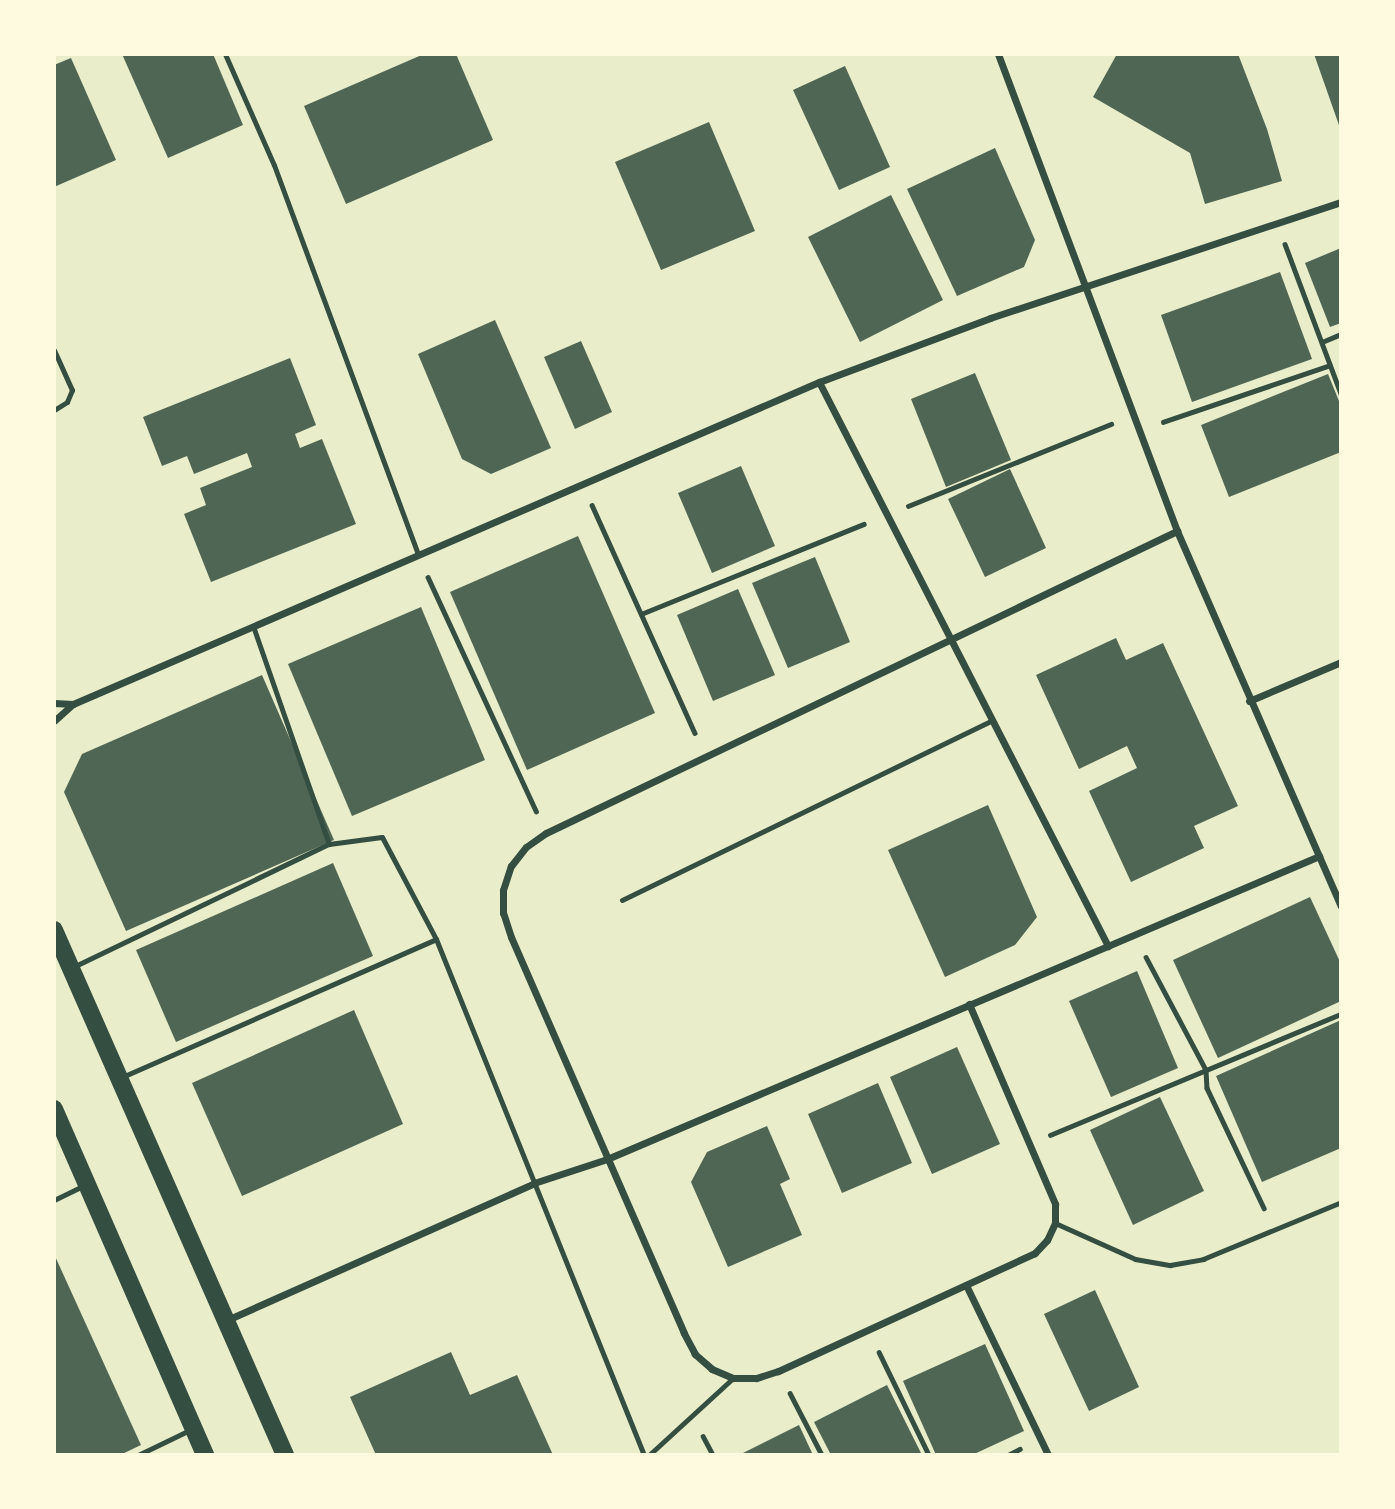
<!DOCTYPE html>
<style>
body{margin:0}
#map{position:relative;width:1395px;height:1509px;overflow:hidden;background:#e9edc9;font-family:Jost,sans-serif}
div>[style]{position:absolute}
.building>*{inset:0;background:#4f6655}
.path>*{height:4.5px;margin:-2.25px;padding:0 2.25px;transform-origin:2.25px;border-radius:2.25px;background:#344e41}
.service>*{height:5px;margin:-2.5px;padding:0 2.5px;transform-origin:2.5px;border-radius:2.5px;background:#344e41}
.minor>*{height:7px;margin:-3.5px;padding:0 3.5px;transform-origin:3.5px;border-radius:3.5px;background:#344e41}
.primary>*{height:18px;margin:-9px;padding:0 9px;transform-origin:9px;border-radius:9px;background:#344e41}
span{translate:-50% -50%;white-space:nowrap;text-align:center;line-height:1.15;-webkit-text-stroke:5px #fefae0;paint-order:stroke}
.frame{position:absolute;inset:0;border:56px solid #fefae0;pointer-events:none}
</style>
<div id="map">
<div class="building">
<div style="clip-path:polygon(122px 54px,213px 54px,243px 125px,168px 158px)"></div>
<div style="clip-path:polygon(424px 54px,456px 54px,493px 140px,346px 204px,304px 106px)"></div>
<div style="clip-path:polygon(1117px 54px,1238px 54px,1267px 129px,1282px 181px,1205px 204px,1190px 153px,1093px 97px)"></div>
<div style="clip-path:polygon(1314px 54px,1341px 54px,1341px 128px,1340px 128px)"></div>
<div style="clip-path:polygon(71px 58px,116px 160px,54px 187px,54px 65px)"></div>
<div style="clip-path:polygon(845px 66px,890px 167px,839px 190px,793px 90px)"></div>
<div style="clip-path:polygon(709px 122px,755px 231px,661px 270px,615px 162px)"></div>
<div style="clip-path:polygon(995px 148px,1035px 240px,1024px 267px,957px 296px,907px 189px)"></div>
<div style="clip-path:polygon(891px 195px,943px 300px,860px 342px,808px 237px)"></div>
<div style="clip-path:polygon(1341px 248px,1341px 323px,1330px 327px,1305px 263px)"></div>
<div style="clip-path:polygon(1280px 272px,1312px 359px,1192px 402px,1161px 315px)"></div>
<div style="clip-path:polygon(495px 320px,551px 448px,491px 474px,462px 459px,418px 354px)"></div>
<div style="clip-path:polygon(581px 341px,612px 412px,575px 429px,544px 357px)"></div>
<div style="clip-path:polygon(290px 358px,316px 425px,295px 434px,300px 448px,322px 439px,356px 524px,211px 582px,184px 514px,206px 505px,200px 488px,252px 467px,247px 453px,194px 474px,187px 456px,162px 466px,143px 417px)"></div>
<div style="clip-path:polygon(975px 373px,1011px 460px,946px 487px,911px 399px)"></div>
<div style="clip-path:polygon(1328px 374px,1341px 406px,1341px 452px,1229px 497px,1201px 425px)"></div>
<div style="clip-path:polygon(741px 466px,775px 546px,712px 573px,678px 493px)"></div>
<div style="clip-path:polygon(1010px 469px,1046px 548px,985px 577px,948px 499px)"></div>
<div style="clip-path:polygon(578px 536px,655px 713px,527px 770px,450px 592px)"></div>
<div style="clip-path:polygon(815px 557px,850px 642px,788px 668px,752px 583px)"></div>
<div style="clip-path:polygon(738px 589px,775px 675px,713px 701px,677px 615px)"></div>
<div style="clip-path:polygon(421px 607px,485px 760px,352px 816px,288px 664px)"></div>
<div style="clip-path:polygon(1116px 638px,1126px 660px,1163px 643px,1238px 806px,1194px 826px,1204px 848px,1131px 882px,1089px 791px,1137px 768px,1127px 746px,1079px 769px,1036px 675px)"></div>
<div style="clip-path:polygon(262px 675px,334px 840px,126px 931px,64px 792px,82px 754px)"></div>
<div style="clip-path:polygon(988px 805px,1037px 917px,1015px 945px,945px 977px,888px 850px)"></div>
<div style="clip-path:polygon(333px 863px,373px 956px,176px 1042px,136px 950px)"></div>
<div style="clip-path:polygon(1310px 897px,1341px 964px,1341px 1001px,1218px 1058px,1173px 960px)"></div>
<div style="clip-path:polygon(1137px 971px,1178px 1068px,1111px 1097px,1069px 1001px)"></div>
<div style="clip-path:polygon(354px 1010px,403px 1124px,242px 1196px,192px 1083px)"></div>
<div style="clip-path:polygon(1341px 1020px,1341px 1148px,1262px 1182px,1216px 1076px)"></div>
<div style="clip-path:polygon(957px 1047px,1000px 1144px,932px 1174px,890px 1077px)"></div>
<div style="clip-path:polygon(878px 1083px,912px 1163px,842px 1193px,808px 1114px)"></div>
<div style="clip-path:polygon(1160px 1097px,1204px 1191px,1133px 1225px,1090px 1130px)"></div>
<div style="clip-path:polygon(767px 1126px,790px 1179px,780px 1184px,802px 1235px,728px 1267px,691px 1182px,707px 1152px)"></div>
<div style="clip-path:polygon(54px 1254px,141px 1445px,120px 1455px,54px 1455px)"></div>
<div style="clip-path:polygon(1095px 1290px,1139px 1387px,1089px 1411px,1044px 1314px)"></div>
<div style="clip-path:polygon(985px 1344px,1024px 1431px,972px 1455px,936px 1455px,903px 1381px)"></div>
<div style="clip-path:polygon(451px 1352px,470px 1395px,517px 1375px,553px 1455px,376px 1455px,350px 1397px)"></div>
<div style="clip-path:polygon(887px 1385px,922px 1455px,831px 1455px,814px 1422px)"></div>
<div style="clip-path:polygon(799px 1425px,813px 1455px,739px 1455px)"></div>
</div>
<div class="path">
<div style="left:1285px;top:244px;width:160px;rotate:69.5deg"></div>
<div style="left:1322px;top:342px;width:21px;rotate:-23deg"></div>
<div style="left:1163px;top:422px;width:176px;rotate:-18.8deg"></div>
<div style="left:592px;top:505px;width:250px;rotate:65.7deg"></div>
<div style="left:908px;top:506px;width:219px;rotate:-22deg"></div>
<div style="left:428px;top:577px;width:258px;rotate:65.2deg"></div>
<div style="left:641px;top:614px;width:240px;rotate:-22deg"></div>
<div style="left:1146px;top:957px;width:128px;rotate:62deg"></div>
<div style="left:1206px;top:1070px;width:18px;rotate:87deg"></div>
<div style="left:1207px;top:1088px;width:133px;rotate:64.6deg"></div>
<div style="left:1050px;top:1135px;width:315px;rotate:-22.6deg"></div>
<div style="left:879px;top:1352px;width:114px;rotate:64.1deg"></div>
<div style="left:790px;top:1393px;width:70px;rotate:62.7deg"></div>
<div style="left:703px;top:1436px;width:21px;rotate:62deg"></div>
<div style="left:1008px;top:1455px;width:13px;rotate:-27deg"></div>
</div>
<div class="service">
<div style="left:225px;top:54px;width:121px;rotate:66.2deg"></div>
<div style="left:274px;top:165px;width:415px;rotate:69.7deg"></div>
<div style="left:54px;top:350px;width:44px;rotate:65.8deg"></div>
<div style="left:72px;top:390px;width:13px;rotate:113deg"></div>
<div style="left:67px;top:402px;width:15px;rotate:148deg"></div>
<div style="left:253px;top:626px;width:231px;rotate:70.8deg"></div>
<div style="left:329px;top:844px;width:53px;rotate:-7.5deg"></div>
<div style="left:382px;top:837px;width:115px;rotate:62.1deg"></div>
<div style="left:436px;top:939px;width:556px;rotate:68.05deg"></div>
<div style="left:622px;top:900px;width:411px;rotate:-25.9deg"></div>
<div style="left:73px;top:967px;width:284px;rotate:-25.7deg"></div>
<div style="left:122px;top:1077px;width:343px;rotate:-23.7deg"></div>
<div style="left:54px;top:1200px;width:32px;rotate:-26deg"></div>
<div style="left:1055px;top:1223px;width:88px;rotate:24.2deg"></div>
<div style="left:1135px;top:1259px;width:36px;rotate:10deg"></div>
<div style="left:1170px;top:1265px;width:34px;rotate:-10deg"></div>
<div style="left:1203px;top:1259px;width:149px;rotate:-22.4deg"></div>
<div style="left:138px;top:1455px;width:58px;rotate:-25.7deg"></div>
<div style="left:649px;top:1455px;width:114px;rotate:-42.5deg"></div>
</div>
<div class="minor">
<div style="left:998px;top:54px;width:509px;rotate:69.43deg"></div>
<div style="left:1177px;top:531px;width:409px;rotate:66.4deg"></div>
<div style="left:819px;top:382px;width:634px;rotate:62.87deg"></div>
<div style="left:1249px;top:701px;width:100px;rotate:-23deg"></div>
<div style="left:54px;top:703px;width:19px;rotate:3deg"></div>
<div style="left:54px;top:721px;width:25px;rotate:-42deg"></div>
<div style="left:73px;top:704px;width:813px;rotate:-23.35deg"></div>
<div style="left:819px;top:382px;width:183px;rotate:-20.5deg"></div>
<div style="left:990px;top:318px;width:370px;rotate:-18.3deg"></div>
<div style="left:969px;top:1004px;width:218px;rotate:66.7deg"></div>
<div style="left:1055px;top:1204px;width:19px;rotate:90deg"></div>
<div style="left:1055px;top:1223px;width:19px;rotate:115deg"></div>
<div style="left:1047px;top:1240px;width:18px;rotate:133deg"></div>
<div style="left:1035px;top:1253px;width:283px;rotate:155.3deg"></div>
<div style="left:778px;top:1371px;width:23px;rotate:162deg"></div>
<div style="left:756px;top:1378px;width:23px;rotate:180deg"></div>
<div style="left:733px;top:1378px;width:23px;rotate:-157deg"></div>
<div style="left:712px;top:1369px;width:23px;rotate:-139deg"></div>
<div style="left:695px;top:1354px;width:24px;rotate:-118deg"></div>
<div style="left:684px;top:1333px;width:432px;rotate:-113.6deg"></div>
<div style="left:511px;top:937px;width:25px;rotate:-108deg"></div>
<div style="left:503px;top:913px;width:23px;rotate:-90deg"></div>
<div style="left:503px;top:890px;width:25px;rotate:-72deg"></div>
<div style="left:511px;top:866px;width:24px;rotate:-52deg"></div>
<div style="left:526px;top:847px;width:24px;rotate:-35deg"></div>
<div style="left:546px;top:833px;width:700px;rotate:-25.58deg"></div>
<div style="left:966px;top:1285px;width:189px;rotate:64.2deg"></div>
<div style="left:227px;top:1320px;width:336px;rotate:-24deg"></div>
<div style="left:534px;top:1183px;width:77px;rotate:-18.2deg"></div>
<div style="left:607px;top:1159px;width:774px;rotate:-23.05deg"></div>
</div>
<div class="primary">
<div style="left:54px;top:930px;width:574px;rotate:66.25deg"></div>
<div style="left:54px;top:1109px;width:378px;rotate:66.4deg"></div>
</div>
<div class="frame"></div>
</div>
